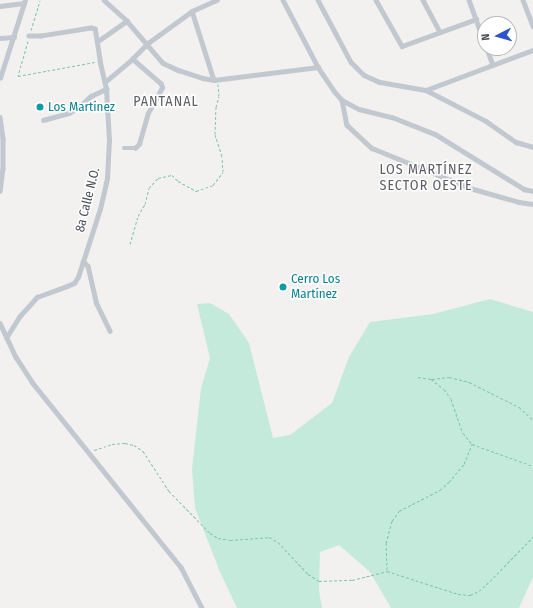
<!DOCTYPE html>
<meta charset="utf-8">
<style>
body{margin:0}
#map{position:relative;width:533px;height:608px;overflow:hidden;background:#f2f1f0;font-family:"Fira Sans Condensed",sans-serif}
div>[style]{position:absolute}
.green>*{inset:0;background:#c4eadb}
.path>*{height:1px;margin-top:-0.5px;transform-origin:0;background:repeating-linear-gradient(90deg,#81c4b1 0 3px,transparent 0 5px)}
.minor>*{height:4.5px;margin:-2.25px;padding:0 2.25px;transform-origin:2.25px;border-radius:2.25px;background:#c2c8d0}
.dots>*{width:11px;height:11px;translate:-50% -50%;box-sizing:border-box;border:2px solid #fff;border-radius:50%}
span{translate:-50% -50%;white-space:nowrap;text-align:center;line-height:1.15;-webkit-text-stroke:3px #fff;paint-order:stroke}
.culture-label{font-size:13px;color:#0d838f}
.left{translate:0 -50%;text-align:left}
.street-label{font-size:13px;color:#4a505b}
.neighbourhood-label{font-size:14px;color:#5d5f64;letter-spacing:1px}
.north{position:absolute;left:477px;top:16px;width:40px;height:40px;box-sizing:border-box;background:#fff;border:1px solid #b7b9bd;border-radius:50%;rotate:264deg;font-size:11px;font-weight:700;line-height:16px;text-align:center;color:#4a505b}
.north::after{content:'';display:block;margin:auto;width:14px;height:18px;background:#3053cc;clip-path:polygon(50% 0,100% 100%,50% 72%,0 100%)}
</style>
<div id="map">
<div class="green">
<div style="clip-path:polygon(490px 299px,533px 312px,533px 577px,519px 608px,391px 608px,370px 572px,339px 545px,320px 552px,319px 591px,322px 608px,237px 608px,220px 572px,195px 508px,192px 469px,201px 388px,210px 358px,197px 304px,210px 303px,229px 314px,249px 343px,273px 438px,290px 435px,332px 403px,349px 357px,370px 322px,433px 314px)"></div>
</div>
<div class="path">
<div style="left:31px;top:30px;width:31px;rotate:-73deg"></div>
<div style="left:28px;top:41px;width:36px;rotate:106deg"></div>
<div style="left:18px;top:76px;width:78px;rotate:-10.3deg"></div>
<div style="left:130px;top:244px;width:29px;rotate:-74deg"></div>
<div style="left:138px;top:216px;width:14px;rotate:-60deg"></div>
<div style="left:145px;top:204px;width:16px;rotate:-76deg"></div>
<div style="left:149px;top:188px;width:13px;rotate:-48deg"></div>
<div style="left:158px;top:178px;width:14px;rotate:-12deg"></div>
<div style="left:172px;top:175px;width:8px;rotate:45deg"></div>
<div style="left:178px;top:181px;width:21px;rotate:29deg"></div>
<div style="left:196px;top:191px;width:18px;rotate:-19deg"></div>
<div style="left:213px;top:185px;width:16px;rotate:-52deg"></div>
<div style="left:223px;top:172px;width:16px;rotate:-94deg"></div>
<div style="left:222px;top:156px;width:23px;rotate:-108deg"></div>
<div style="left:215px;top:134px;width:27px;rotate:-88deg"></div>
<div style="left:216px;top:107px;width:11px;rotate:-75deg"></div>
<div style="left:219px;top:96px;width:12px;rotate:-95deg"></div>
<div style="left:418px;top:377px;width:13px;rotate:9deg"></div>
<div style="left:431px;top:379px;width:16px;rotate:38deg"></div>
<div style="left:444px;top:389px;width:12px;rotate:55deg"></div>
<div style="left:451px;top:399px;width:36px;rotate:71deg"></div>
<div style="left:463px;top:433px;width:14px;rotate:51deg"></div>
<div style="left:472px;top:444px;width:65px;rotate:19.8deg"></div>
<div style="left:432px;top:379px;width:17px;rotate:-7deg"></div>
<div style="left:449px;top:377px;width:21px;rotate:14deg"></div>
<div style="left:469px;top:382px;width:56px;rotate:26.6deg"></div>
<div style="left:519px;top:407px;width:19px;rotate:43deg"></div>
<div style="left:94px;top:450px;width:19px;rotate:-18deg"></div>
<div style="left:112px;top:444px;width:13px;rotate:-4deg"></div>
<div style="left:125px;top:443px;width:9px;rotate:13deg"></div>
<div style="left:134px;top:445px;width:11px;rotate:34deg"></div>
<div style="left:143px;top:451px;width:48px;rotate:57deg"></div>
<div style="left:169px;top:491px;width:59px;rotate:45.7deg"></div>
<div style="left:210px;top:533px;width:9px;rotate:32deg"></div>
<div style="left:218px;top:538px;width:12px;rotate:9deg"></div>
<div style="left:230px;top:540px;width:39px;rotate:-4deg"></div>
<div style="left:269px;top:537px;width:10px;rotate:29deg"></div>
<div style="left:278px;top:542px;width:44px;rotate:46.8deg"></div>
<div style="left:308px;top:574px;width:13px;rotate:32deg"></div>
<div style="left:319px;top:581px;width:33px;rotate:-2deg"></div>
<div style="left:352px;top:580px;width:36px;rotate:-14deg"></div>
<div style="left:387px;top:571px;width:75px;rotate:17.9deg"></div>
<div style="left:458px;top:594px;width:12px;rotate:5deg"></div>
<div style="left:470px;top:595px;width:10px;rotate:-24deg"></div>
<div style="left:479px;top:591px;width:15px;rotate:-42deg"></div>
<div style="left:490px;top:581px;width:62px;rotate:-45.7deg"></div>
<div style="left:387px;top:570px;width:27px;rotate:-92deg"></div>
<div style="left:386px;top:543px;width:23px;rotate:-75deg"></div>
<div style="left:392px;top:521px;width:12px;rotate:-55deg"></div>
<div style="left:399px;top:511px;width:46px;rotate:-27.1deg"></div>
<div style="left:440px;top:490px;width:12px;rotate:-42deg"></div>
<div style="left:449px;top:482px;width:23px;rotate:-50deg"></div>
<div style="left:464px;top:464px;width:22px;rotate:-68deg"></div>
</div>
<div class="minor">
<div style="left:104px;top:0;width:31px;rotate:42deg"></div>
<div style="left:127px;top:21px;width:55px;rotate:49.4deg"></div>
<div style="left:163px;top:63px;width:17px;rotate:25deg"></div>
<div style="left:178px;top:70px;width:26px;rotate:18deg"></div>
<div style="left:203px;top:78px;width:11px;rotate:10deg"></div>
<div style="left:214px;top:80px;width:105px;rotate:-7.1deg"></div>
<div style="left:283px;top:0;width:76px;rotate:62.4deg"></div>
<div style="left:318px;top:67px;width:29px;rotate:56deg"></div>
<div style="left:334px;top:91px;width:12px;rotate:48deg"></div>
<div style="left:342px;top:100px;width:19px;rotate:28deg"></div>
<div style="left:359px;top:109px;width:34px;rotate:14deg"></div>
<div style="left:392px;top:117px;width:46px;rotate:21.6deg"></div>
<div style="left:435px;top:134px;width:105px;rotate:31.7deg"></div>
<div style="left:524px;top:189px;width:9px;rotate:13deg"></div>
<div style="left:318px;top:0;width:70px;rotate:62deg"></div>
<div style="left:351px;top:62px;width:18px;rotate:45deg"></div>
<div style="left:364px;top:75px;width:17px;rotate:24deg"></div>
<div style="left:380px;top:82px;width:47px;rotate:9.9deg"></div>
<div style="left:426px;top:90px;width:68px;rotate:27.3deg"></div>
<div style="left:486px;top:121px;width:37px;rotate:35deg"></div>
<div style="left:516px;top:142px;width:18px;rotate:16deg"></div>
<div style="left:376px;top:0;width:53px;rotate:60.5deg"></div>
<div style="left:402px;top:46px;width:79px;rotate:-20deg"></div>
<div style="left:423px;top:0;width:36px;rotate:62deg"></div>
<div style="left:469px;top:0;width:47px;rotate:70deg"></div>
<div style="left:523px;top:0;width:28px;rotate:69deg"></div>
<div style="left:0;top:6px;width:24px;rotate:-7deg"></div>
<div style="left:192px;top:11px;width:72px;rotate:72.3deg"></div>
<div style="left:0;top:38px;width:14px;rotate:-4deg"></div>
<div style="left:98px;top:41px;width:35px;rotate:-35deg"></div>
<div style="left:487px;top:48px;width:18px;rotate:71deg"></div>
<div style="left:0;top:78px;width:82px;rotate:-72.2deg"></div>
<div style="left:105px;top:82px;width:35px;rotate:-40deg"></div>
<div style="left:132px;top:59px;width:23px;rotate:-45deg"></div>
<div style="left:148px;top:43px;width:54px;rotate:-36deg"></div>
<div style="left:192px;top:11px;width:27px;rotate:-24deg"></div>
<div style="left:426px;top:90px;width:114px;rotate:-20.5deg"></div>
<div style="left:342px;top:100px;width:25px;rotate:79deg"></div>
<div style="left:347px;top:125px;width:34px;rotate:43deg"></div>
<div style="left:372px;top:148px;width:106px;rotate:22.2deg"></div>
<div style="left:470px;top:188px;width:51px;rotate:15.9deg"></div>
<div style="left:519px;top:202px;width:14px;rotate:8deg"></div>
<div style="left:0;top:117px;width:22px;rotate:82deg"></div>
<div style="left:3px;top:139px;width:29px;rotate:90deg"></div>
<div style="left:3px;top:168px;width:23px;rotate:97deg"></div>
<div style="left:43px;top:120px;width:27px;rotate:-15deg"></div>
<div style="left:69px;top:113px;width:12px;rotate:-31deg"></div>
<div style="left:79px;top:107px;width:16px;rotate:-43deg"></div>
<div style="left:91px;top:96px;width:17px;rotate:-25deg"></div>
<div style="left:124px;top:148px;width:11px"></div>
<div style="left:135px;top:148px;width:6px;rotate:-45deg"></div>
<div style="left:139px;top:144px;width:32px;rotate:-74deg"></div>
<div style="left:148px;top:113px;width:29px;rotate:-61deg"></div>
<div style="left:162px;top:88px;width:4px;rotate:-104deg"></div>
<div style="left:161px;top:84px;width:38px;rotate:-139deg"></div>
<div style="left:83px;top:261px;width:7px;rotate:45deg"></div>
<div style="left:88px;top:266px;width:37px;rotate:77deg"></div>
<div style="left:96px;top:302px;width:32px;rotate:64deg"></div>
<div style="left:0;top:323px;width:38px;rotate:65deg"></div>
<div style="left:16px;top:357px;width:30px;rotate:57deg"></div>
<div style="left:32px;top:382px;width:238px;rotate:51.2deg"></div>
<div style="left:181px;top:567px;width:46px;rotate:62.9deg"></div>
<div style="left:6px;top:338px;width:25px;rotate:-58deg"></div>
<div style="left:19px;top:317px;width:27px;rotate:-48deg"></div>
<div style="left:37px;top:297px;width:32px;rotate:-20deg"></div>
<div style="left:67px;top:286px;width:8px;rotate:-23deg"></div>
<div style="left:74px;top:283px;width:7px;rotate:-56deg"></div>
<div style="left:78px;top:277px;width:71px;rotate:-72.1deg"></div>
<div style="left:100px;top:209px;width:32px;rotate:-77deg"></div>
<div style="left:107px;top:178px;width:37px;rotate:-87deg"></div>
<div style="left:109px;top:141px;width:52px;rotate:-93.3deg"></div>
<div style="left:106px;top:89px;width:28px;rotate:-103deg"></div>
<div style="left:100px;top:62px;width:33px;rotate:-99deg"></div>
<div style="left:95px;top:29px;width:4px;rotate:-166deg"></div>
<div style="left:91px;top:28px;width:51px;rotate:170.9deg"></div>
<div style="left:41px;top:36px;width:12px;rotate:180deg"></div>
</div>
<div class="dots">
<div style="left:40px;top:107px;background:#0f9aa8"></div>
<div style="left:283px;top:287px;background:#0f9aa8"></div>
</div>
<div class="culture-label">
<span class="left" style="left:48px;top:107px">Los Martínez</span>
<span class="left" style="left:291px;top:287px">Cerro Los<br>Martínez</span>
</div>
<div class="street-label">
<span style="left:88px;top:200px;rotate:-76deg">8a Calle N.O.</span>
</div>
<div class="neighbourhood-label">
<span style="left:166px;top:102px">PANTANAL</span>
<span style="left:426px;top:178px">LOS MARTÍNEZ<br>SECTOR OESTE</span>
</div>
<div class="north">N</div>
</div>
